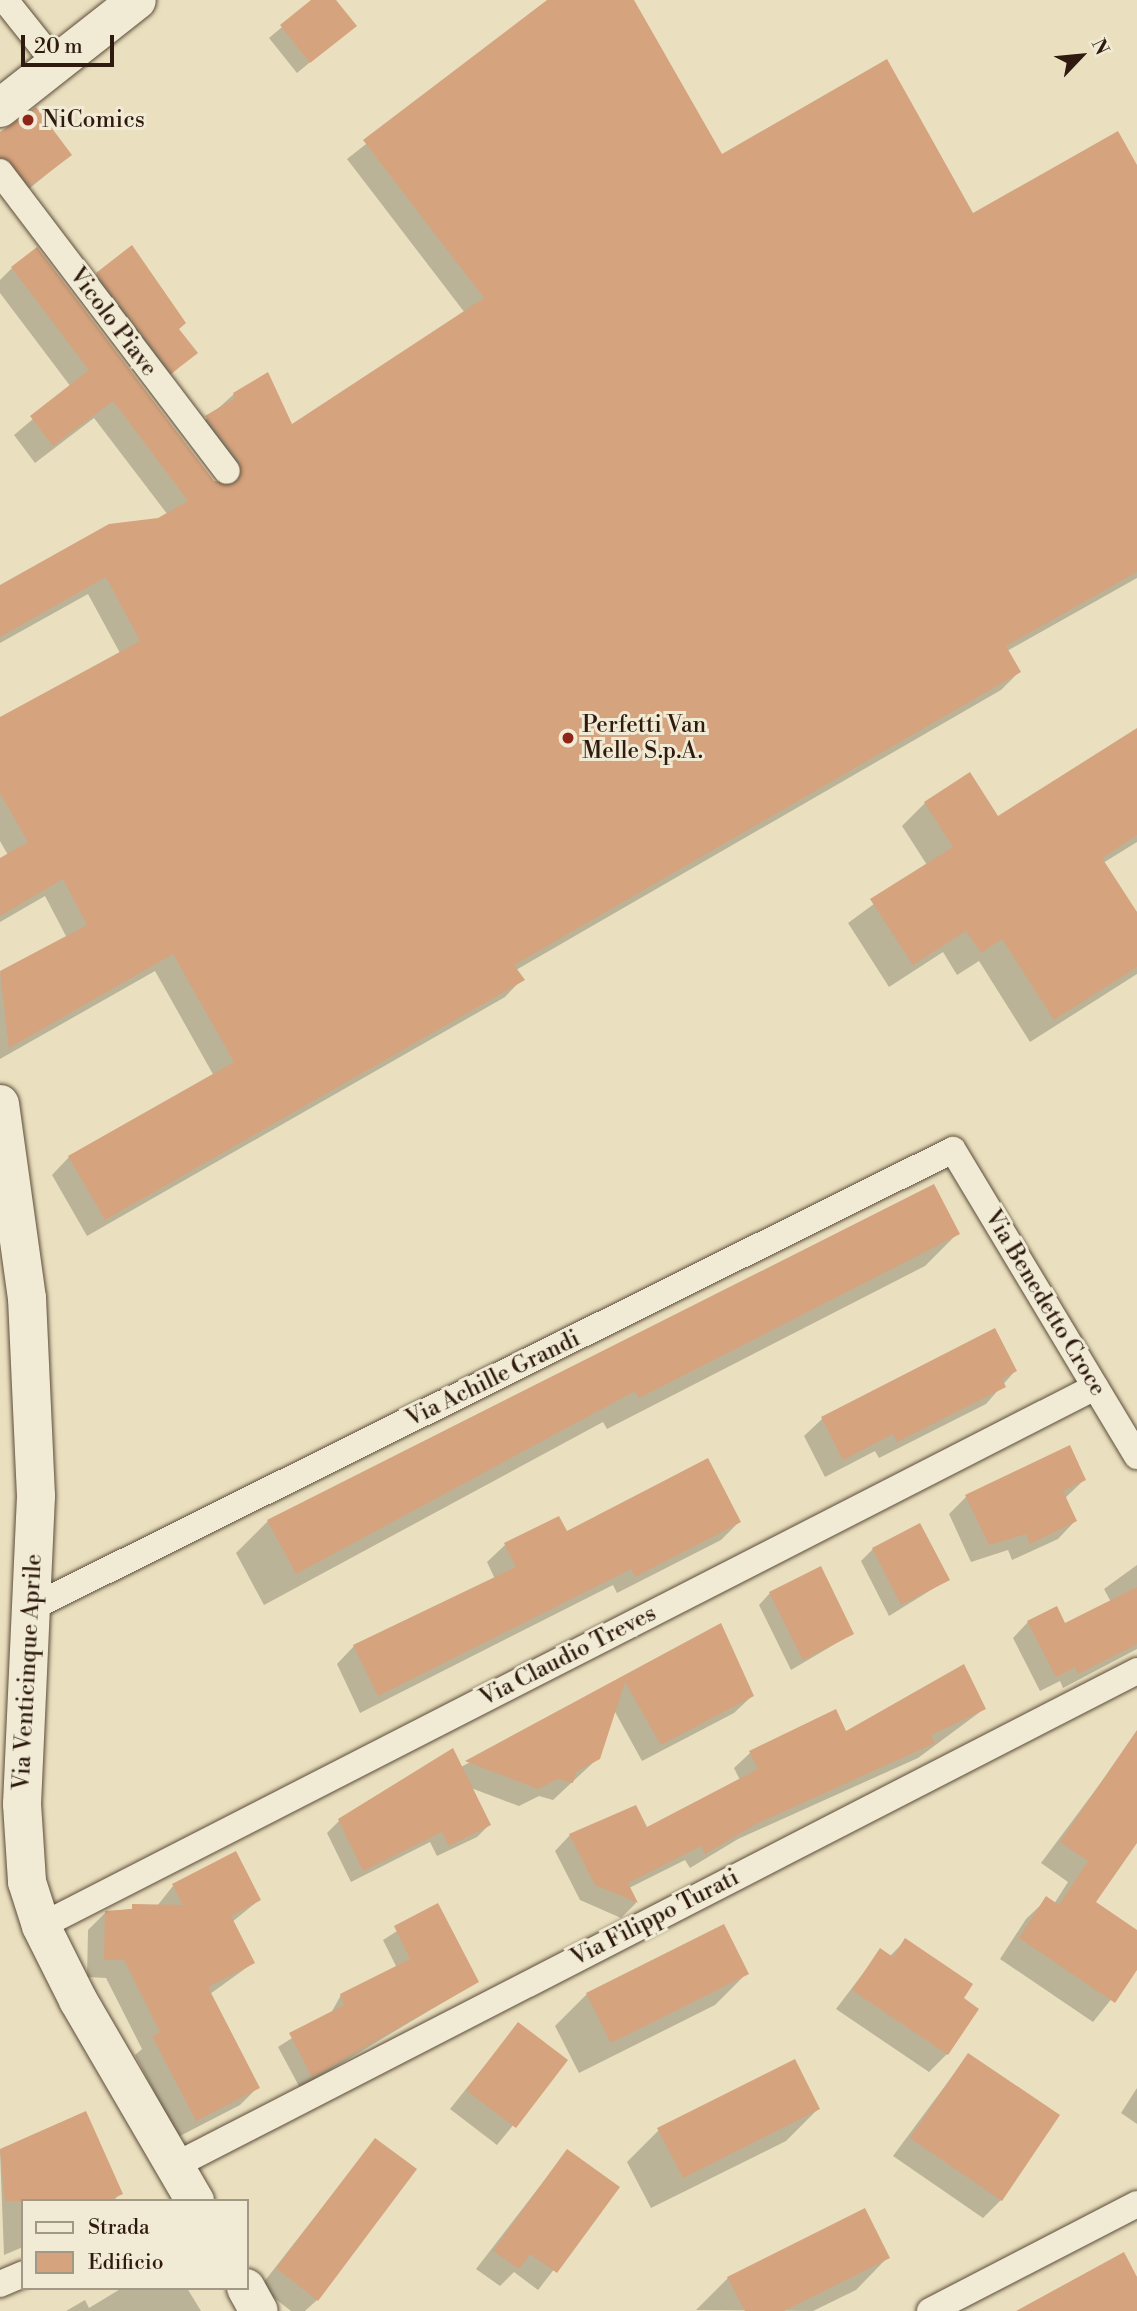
<!DOCTYPE html>
<style>
body{margin:0}
#map{position:relative;width:1137px;height:2311px;overflow:hidden;background:#eae0bf;font-family:"Libre Bodoni",serif}
div>[style]{position:absolute}
.shadow>*{inset:0;background:#0003}
.building>*{inset:0;background:#d5a37e}
.roads{filter:drop-shadow(0 0 2px #5d4c3a) drop-shadow(0 0 2px #5d4c3a)}
.street>*{height:26px;margin:-13px;padding:0 13px;transform-origin:13px;border-radius:13px;background:#f1ebd5}
.secondary>*{height:38px;margin:-19px;padding:0 19px;transform-origin:19px;border-radius:19px;background:#f1ebd5}
.dots>*{width:19px;height:19px;translate:-50% -50%;box-sizing:border-box;border:4px solid #f1ebd5;border-radius:50%}
span{translate:-50% -50%;white-space:nowrap;text-align:center;line-height:1.15;-webkit-text-stroke:6px #f1ebd5;paint-order:stroke}
.poi-label{font-size:23px;color:#2e1a0e}
.left{translate:0 -50%;text-align:left}
.street-label{font-size:23px;color:#2e1a0e}
.legend{position:absolute;left:21px;top:2199px;width:228px;height:91px;box-sizing:border-box;background:#f1ebd5;border:2px solid #a39785;margin:0;padding:9px 12px;list-style:none;font-size:21px;color:#2e1a0e}
.legend li{display:flex;align-items:center;gap:14px;height:35px}
.legend b{width:35px;border:2px solid #a39785}
.north{position:absolute;left:1046px;top:21px;width:70px;height:70px;-webkit-text-stroke:5px #f1ebd5;paint-order:stroke;rotate:64deg;font-size:19px;font-weight:700;line-height:28px;text-align:center;color:#2e1a0e}
.north::after{content:'';display:block;margin:auto;width:24px;height:32px;background:#2e1a0e;clip-path:polygon(50% 0,100% 100%,50% 72%,0 100%)}
.scale{position:absolute;left:21px;top:35px;width:93px;height:32px;box-sizing:border-box;border:4px solid #2e1a0e;border-top:0;padding-left:9px;font-size:21px;line-height:24px;white-space:nowrap;color:#2e1a0e;-webkit-text-stroke:5px #f1ebd5;paint-order:stroke}
</style>
<div id="map">
<div class="shadow">
<div style="clip-path:polygon(314px 0,334px 0,354px 26px,297px 73px,269px 38px)"></div>
<div style="clip-path:polygon(550px 0,632px 0,721px 156px,972px 215px,1137px 169px,1137px 578px,1007px 651px,1019px 672px,1001px 690px,516px 970px,522px 979px,505px 997px,87px 1236px,52px 1175px,69px 1157px,214px 1076px,155px 971px,0 1059px,0 973px,67px 938px,45px 896px,0 922px,0 860px,8px 855px,0 841px,0 719px,120px 653px,88px 594px,0 643px,0 587px,168px 515px,94px 418px,35px 463px,14px 435px,71px 387px,0 293px,0 280px,12px 268px,214px 482px,222px 484px,189px 435px,234px 394px,291px 427px,465px 313px,347px 159px)"></div>
<div style="clip-path:polygon(0 138px,70px 155px,12px 203px,0 188px)"></div>
<div style="clip-path:polygon(97px 274px,195px 353px,160px 384px,85px 286px)"></div>
<div style="clip-path:polygon(1137px 740px,1137px 842px,1103px 863px,1137px 916px,1137px 974px,1030px 1042px,979px 961px,957px 975px,943px 952px,889px 987px,848px 923px,927px 865px,902px 826px,925px 803px,998px 819px)"></div>
<div style="clip-path:polygon(957px 1234px,925px 1266px,607px 1429px,603px 1422px,264px 1605px,236px 1553px,268px 1521px)"></div>
<div style="clip-path:polygon(994px 1331px,1015px 1371px,986px 1404px,879px 1458px,875px 1451px,825px 1477px,804px 1436px,822px 1419px)"></div>
<div style="clip-path:polygon(1084px 1480px,1065px 1498px,1075px 1521px,1058px 1539px,1012px 1560px,1008px 1550px,971px 1562px,949px 1514px,966px 1497px)"></div>
<div style="clip-path:polygon(739px 1522px,721px 1540px,617px 1593px,613px 1585px,360px 1713px,337px 1664px,354px 1646px,495px 1579px,487px 1562px,505px 1545px,566px 1533px)"></div>
<div style="clip-path:polygon(873px 1549px,947px 1580px,889px 1616px,861px 1561px)"></div>
<div style="clip-path:polygon(1137px 1565px,1137px 1649px,1063px 1688px,1060px 1681px,1040px 1691px,1013px 1638px,1028px 1622px,1064px 1626px,1111px 1602px,1104px 1589px)"></div>
<div style="clip-path:polygon(770px 1593px,852px 1634px,791px 1670px,759px 1605px)"></div>
<div style="clip-path:polygon(720px 1625px,752px 1696px,734px 1713px,642px 1761px,614px 1710px,598px 1758px,553px 1800px,539px 1796px,519px 1806px,471px 1788px,489px 1825px,477px 1837px,437px 1856px,430px 1842px,351px 1882px,327px 1833px,339px 1821px,461px 1767px)"></div>
<div style="clip-path:polygon(984px 1709px,918px 1758px,738px 1839px,690px 1868px,685px 1860px,629px 1888px,636px 1903px,621px 1918px,580px 1900px,555px 1851px,570px 1835px,646px 1829px,740px 1780px,734px 1768px,750px 1753px)"></div>
<div style="clip-path:polygon(1126px 1749px,1137px 1757px,1137px 1840px,1094px 1903px,1137px 1932px,1137px 1967px,1093px 2022px,1000px 1959px,1026px 1919px,1047px 1899px,1054px 1904px,1068px 1882px,1041px 1863px)"></div>
<div style="clip-path:polygon(235px 1853px,259px 1900px,232px 1922px,253px 1963px,210px 1994px,258px 2087px,240px 2105px,178px 2137px,135px 2055px,142px 2049px,106px 1978px,87px 1977px,88px 1930px,106px 1912px,157px 1906px,173px 1886px)"></div>
<div style="clip-path:polygon(438px 1905px,477px 1982px,300px 2088px,278px 2047px,331px 2013px,341px 1995px,397px 1968px,383px 1940px)"></div>
<div style="clip-path:polygon(905px 1941px,961px 1999px,947px 2054px,929px 2072px,836px 2009px,880px 1951px,889px 1957px)"></div>
<div style="clip-path:polygon(747px 1973px,715px 2005px,579px 2073px,555px 2026px,587px 1994px)"></div>
<div style="clip-path:polygon(518px 2024px,566px 2060px,497px 2145px,450px 2109px)"></div>
<div style="clip-path:polygon(968px 2055px,1001px 2200px,983px 2218px,893px 2156px)"></div>
<div style="clip-path:polygon(1137px 2088px,1137px 2124px,1121px 2113px)"></div>
<div style="clip-path:polygon(818px 2109px,786px 2141px,651px 2208px,627px 2162px,659px 2130px)"></div>
<div style="clip-path:polygon(85px 2114px,121px 2193px,113px 2201px,23px 2201px,23px 2247px,4px 2255px,0 2151px)"></div>
<div style="clip-path:polygon(375px 2140px,317px 2300px,305px 2311px,291px 2311px,260px 2287px)"></div>
<div style="clip-path:polygon(567px 2151px,617px 2188px,538px 2290px,514px 2272px,500px 2286px,476px 2269px)"></div>
<div style="clip-path:polygon(887px 2258px,856px 2290px,813px 2311px,696px 2310px,728px 2278px)"></div>
<div style="clip-path:polygon(122px 2288px,187px 2288px,201px 2311px,66px 2311px,85px 2300px,89px 2308px)"></div>
</div>
<div class="building">
<div style="clip-path:polygon(311px 0,336px 0,357px 26px,310px 63px,280px 25px)"></div>
<div style="clip-path:polygon(547px 0,634px 0,722px 154px,887px 59px,973px 213px,1118px 131px,1137px 165px,1137px 572px,1006px 646px,1021px 672px,514px 965px,525px 980px,105px 1220px,68px 1156px,234px 1062px,173px 954px,9px 1048px,0 971px,87px 925px,63px 879px,0 916px,0 858px,28px 842px,0 793px,0 717px,140px 641px,106px 577px,0 637px,0 585px,109px 524px,158px 518px,188px 501px,113px 401px,53px 446px,30px 416px,89px 370px,11px 267px,37px 247px,214px 481px,236px 484px,240px 462px,205px 416px,235px 398px,233px 393px,268px 372px,292px 424px,484px 298px,363px 140px)"></div>
<div style="clip-path:polygon(36px 107px,72px 155px,31px 186px,0 157px,0 132px)"></div>
<div style="clip-path:polygon(132px 245px,186px 323px,179px 329px,198px 353px,172px 373px,96px 273px)"></div>
<div style="clip-path:polygon(1137px 728px,1137px 835px,1102px 858px,1137px 912px,1137px 967px,1054px 1020px,1002px 939px,981px 953px,966px 931px,913px 965px,870px 899px,953px 847px,924px 802px,970px 772px,998px 816px)"></div>
<div style="clip-path:polygon(934px 1184px,960px 1234px,639px 1398px,635px 1391px,296px 1574px,267px 1520px)"></div>
<div style="clip-path:polygon(995px 1328px,1017px 1371px,1002px 1379px,1006px 1387px,897px 1442px,893px 1434px,843px 1460px,821px 1417px)"></div>
<div style="clip-path:polygon(1070px 1445px,1086px 1480px,1063px 1491px,1077px 1521px,1030px 1544px,1026px 1534px,989px 1545px,965px 1495px)"></div>
<div style="clip-path:polygon(708px 1458px,741px 1522px,635px 1577px,631px 1569px,378px 1696px,353px 1645px,516px 1567px,504px 1543px,559px 1516px,567px 1531px)"></div>
<div style="clip-path:polygon(920px 1523px,950px 1580px,901px 1605px,872px 1548px)"></div>
<div style="clip-path:polygon(821px 1566px,854px 1634px,803px 1660px,769px 1592px)"></div>
<div style="clip-path:polygon(1137px 1587px,1137px 1644px,1078px 1674px,1075px 1667px,1056px 1677px,1027px 1621px,1057px 1606px,1065px 1623px)"></div>
<div style="clip-path:polygon(721px 1623px,754px 1696px,661px 1745px,625px 1682px,600px 1759px,576px 1772px,573px 1783px,558px 1779px,538px 1789px,465px 1761px)"></div>
<div style="clip-path:polygon(964px 1664px,986px 1709px,931px 1735px,935px 1743px,756px 1824px,705px 1854px,701px 1846px,628px 1883px,638px 1903px,595px 1885px,569px 1834px,636px 1805px,647px 1827px,758px 1769px,749px 1751px,836px 1709px,846px 1731px)"></div>
<div style="clip-path:polygon(1137px 1730px,1137px 1843px,1096px 1902px,1137px 1930px,1137px 1970px,1115px 2003px,1019px 1938px,1046px 1896px,1059px 1905px,1088px 1861px,1060px 1842px)"></div>
<div style="clip-path:polygon(453px 1748px,491px 1825px,449px 1846px,442px 1832px,363px 1871px,338px 1819px)"></div>
<div style="clip-path:polygon(236px 1851px,261px 1900px,231px 1916px,255px 1963px,208px 1987px,260px 2088px,196px 2121px,152px 2036px,160px 2032px,124px 1960px,104px 1960px,105px 1911px,132px 1909px,132px 1904px,183px 1905px,172px 1884px)"></div>
<div style="clip-path:polygon(438px 1903px,479px 1982px,312px 2077px,289px 2033px,344px 2005px,340px 1994px,410px 1959px,394px 1926px)"></div>
<div style="clip-path:polygon(724px 1924px,749px 1974px,611px 2043px,586px 1993px)"></div>
<div style="clip-path:polygon(905px 1938px,973px 1984px,964px 1998px,979px 2009px,948px 2055px,852px 1990px,880px 1948px,893px 1957px)"></div>
<div style="clip-path:polygon(518px 2022px,568px 2060px,516px 2128px,466px 2090px)"></div>
<div style="clip-path:polygon(968px 2053px,1060px 2115px,1002px 2201px,910px 2138px)"></div>
<div style="clip-path:polygon(795px 2059px,820px 2109px,683px 2178px,657px 2128px)"></div>
<div style="clip-path:polygon(86px 2111px,123px 2194px,107px 2201px,5px 2201px,0 2149px)"></div>
<div style="clip-path:polygon(375px 2138px,417px 2169px,318px 2301px,276px 2268px)"></div>
<div style="clip-path:polygon(567px 2149px,620px 2187px,557px 2273px,530px 2254px,519px 2269px,493px 2251px)"></div>
<div style="clip-path:polygon(865px 2208px,890px 2258px,784px 2311px,745px 2311px,727px 2277px)"></div>
<div style="clip-path:polygon(1124px 2252px,1137px 2277px,1137px 2311px,1016px 2311px)"></div>
</div>
<div class="roads">
<div class="street">
<div style="left:5px;top:0;width:82px;rotate:51.4deg"></div>
<div style="left:0;top:172px;width:375px;rotate:52.8deg"></div>
<div style="left:33px;top:1607px;width:1027px;rotate:-26.42deg"></div>
<div style="left:953px;top:1150px;width:357px;rotate:59deg"></div>
<div style="left:41px;top:1926px;width:1184px;rotate:-27.08deg"></div>
<div style="left:174px;top:2166px;width:1083px;rotate:-27.2deg"></div>
<div style="left:0;top:2284px;width:25px;rotate:-23deg"></div>
<div style="left:930px;top:2311px;width:233px;rotate:-27.3deg"></div>
</div>
<div class="secondary">
<div style="left:0;top:108px;width:174px;rotate:-38.2deg"></div>
<div style="left:0;top:1104px;width:196px;rotate:82.1deg"></div>
<div style="left:27px;top:1298px;width:198px;rotate:87.4deg"></div>
<div style="left:36px;top:1496px;width:308px;rotate:92.6deg"></div>
<div style="left:22px;top:1804px;width:78px;rotate:86.3deg"></div>
<div style="left:27px;top:1882px;width:46px;rotate:72.3deg"></div>
<div style="left:41px;top:1926px;width:83px;rotate:63.4deg"></div>
<div style="left:78px;top:2000px;width:233px;rotate:59.8deg"></div>
<div style="left:246px;top:2288px;width:26px;rotate:61deg"></div>
</div>
</div>
<div class="dots">
<div style="left:28px;top:120px;background:#8f2418"></div>
<div style="left:568px;top:738px;background:#8f2418"></div>
</div>
<div class="poi-label">
<span class="left" style="left:42px;top:120px">NiComics</span>
<span class="left" style="left:582px;top:738px">Perfetti Van<br>Melle S.p.A.</span>
</div>
<div class="street-label">
<span style="left:113px;top:322px;rotate:53deg">Vicolo Piave</span>
<span style="left:1045px;top:1303px;rotate:59deg">Via Benedetto Croce</span>
<span style="left:493px;top:1379px;rotate:-26deg">Via Achille Grandi</span>
<span style="left:568px;top:1656px;rotate:-27deg">Via Claudio Treves</span>
<span style="left:28px;top:1672px;rotate:-87deg">Via Venticinque Aprile</span>
<span style="left:655px;top:1918px;rotate:-27deg">Via Filippo Turati</span>
</div>
<ul class="legend">
<li><b style="height:9px;background:#f1ebd5"></b>Strada</li>
<li><b style="height:19px;background:#d5a37e"></b>Edificio</li>
</ul>
<div class="north">N</div>
<div class="scale">20 m</div>
</div>
